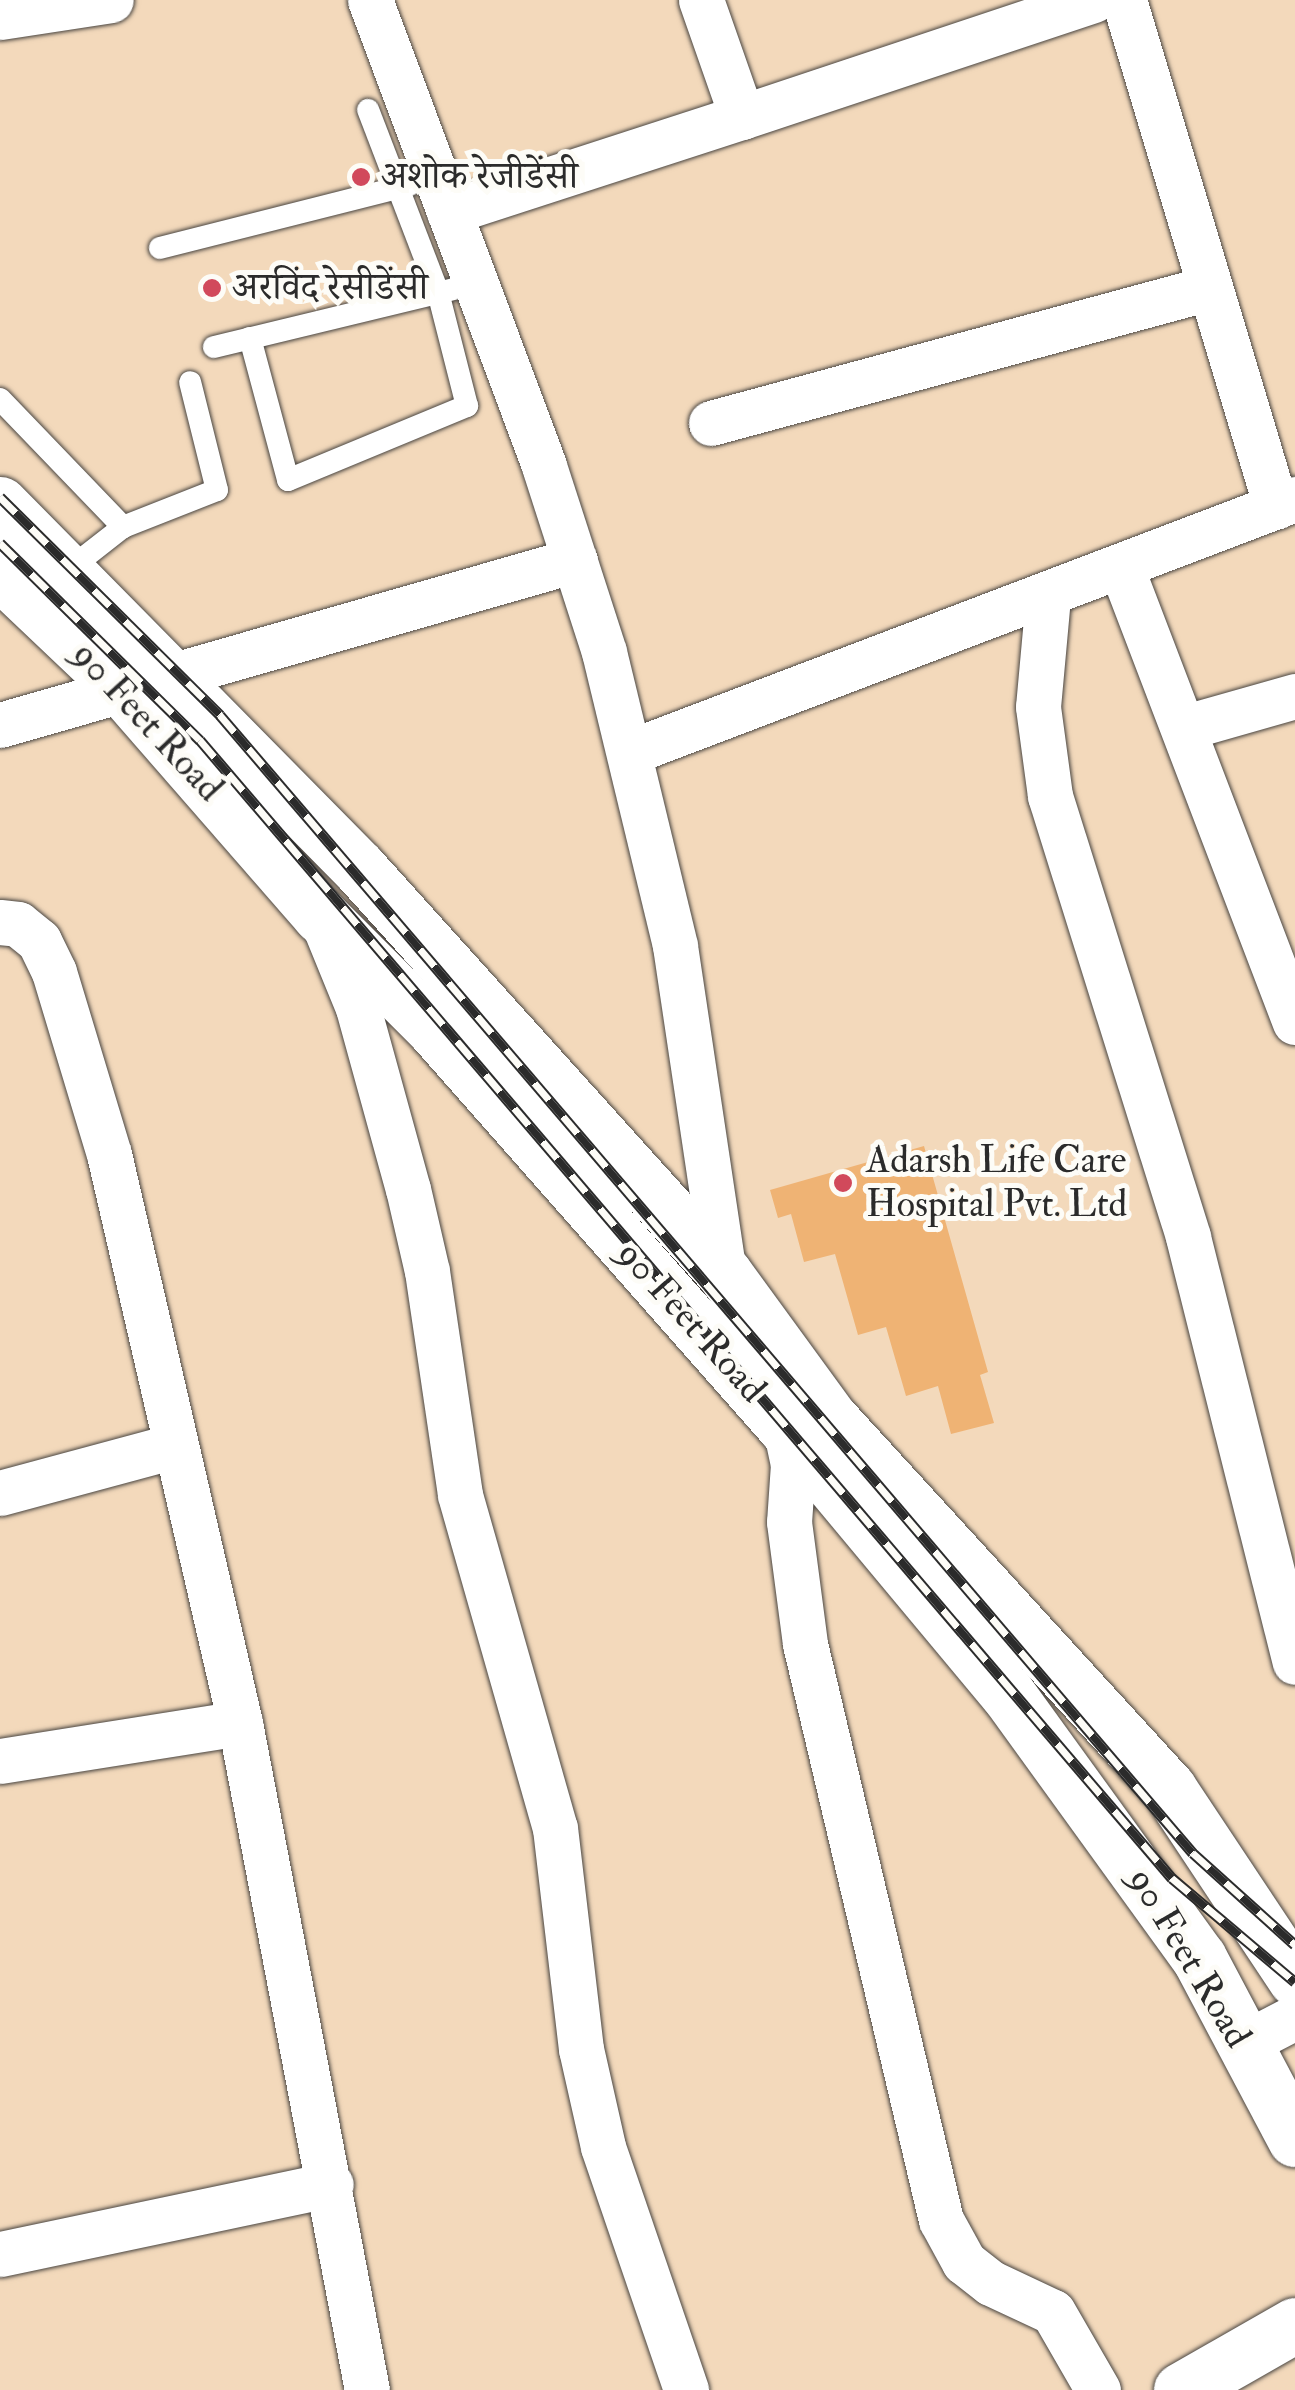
<!DOCTYPE html>
<meta charset="utf-8">
<style>
body{margin:0}
#map{position:relative;width:1295px;height:2390px;overflow:hidden;background:#f3d9bb;font-family:"IM FELL Double Pica","Noto Serif Devanagari",serif}
div>[style]{position:absolute}
.building>*{inset:0;background:#efb374}
.roads{filter:drop-shadow(0 0 2px #494541) drop-shadow(0 0 2px #494541)}
.service>*{height:22px;margin:-11px;padding:0 11px;transform-origin:11px;border-radius:11px;background:#fff}
.minor>*{height:45px;margin:-22.5px;padding:0 22.5px;transform-origin:22.5px;border-radius:22.5px;background:#fff}
.secondary>*{height:55px;margin:-27.5px;padding:0 27.5px;transform-origin:27.5px;border-radius:27.5px;background:#fff}
.trunk>*{height:55px;margin:-27.5px;padding:0 27.5px;transform-origin:27.5px;border-radius:27.5px;background:#fff}
.rail>*{height:11px;margin-top:-5.5px;transform-origin:0;background:repeating-linear-gradient(90deg,#fdfcf7 0 22px,#2b2b2b 0 44px);box-sizing:border-box;border-block:2px solid #2b2b2b}
.dots>*{width:28px;height:28px;translate:-50% -50%;box-sizing:border-box;border:5px solid #fdfcf7;border-radius:50%}
span{translate:-50% -50%;white-space:nowrap;text-align:center;line-height:1.15;-webkit-text-stroke:10px #fdfcf7;paint-order:stroke}
.poi-label{font-size:38px;color:#2b2b2b}
.left{translate:0 -50%;text-align:left}
.street-label{font-size:38px;color:#2b2b2b}
</style>
<div id="map">
<div class="building">
<div style="clip-path:polygon(924px 1146px,988px 1372px,980px 1375px,994px 1423px,951px 1434px,938px 1386px,906px 1396px,886px 1327px,858px 1335px,835px 1254px,804px 1262px,791px 1214px,778px 1218px,770px 1190px)"></div>
</div>
<div class="roads">
<div class="service">
<div style="left:160px;top:248px;width:257px;rotate:-14.2deg"></div>
<div style="left:250px;top:338px;width:147px;rotate:75deg"></div>
<div style="left:288px;top:480px;width:194px;rotate:-22.5deg"></div>
<div style="left:467px;top:406px;width:118px;rotate:-104.3deg"></div>
<div style="left:438px;top:292px;width:195px;rotate:-111deg"></div>
<div style="left:214px;top:347px;width:246px;rotate:-13.6deg"></div>
<div style="left:0;top:399px;width:178px;rotate:46.1deg"></div>
<div style="left:123px;top:527px;width:101px;rotate:-21.5deg"></div>
<div style="left:217px;top:490px;width:111px;rotate:-104deg"></div>
<div style="left:68px;top:570px;width:70px;rotate:-38deg"></div>
</div>
<div class="minor">
<div style="left:370px;top:0;width:497px;rotate:69.5deg"></div>
<div style="left:544px;top:466px;width:195px;rotate:72.1deg"></div>
<div style="left:604px;top:652px;width:302px;rotate:76.4deg"></div>
<div style="left:675px;top:946px;width:331px;rotate:81.5deg"></div>
<div style="left:701px;top:0;width:124px;rotate:70.7deg"></div>
<div style="left:742px;top:117px;width:370px;rotate:-18.4deg"></div>
<div style="left:1124px;top:0;width:529px;rotate:73.31deg"></div>
<div style="left:0;top:17px;width:112px;rotate:-8.7deg"></div>
<div style="left:449px;top:212px;width:308px;rotate:-18deg"></div>
<div style="left:711px;top:423px;width:516px;rotate:-15.17deg"></div>
<div style="left:1121px;top:567px;width:487px;rotate:69.1deg"></div>
<div style="left:1048px;top:597px;width:110px;rotate:95.2deg"></div>
<div style="left:1038px;top:707px;width:90px;rotate:82.3deg"></div>
<div style="left:1050px;top:796px;width:462px;rotate:72.6deg"></div>
<div style="left:1188px;top:1237px;width:438px;rotate:75.9deg"></div>
<div style="left:0;top:725px;width:598px;rotate:-16.01deg"></div>
<div style="left:1186px;top:727px;width:113px;rotate:-15.9deg"></div>
<div style="left:630px;top:752px;width:712px;rotate:-20.83deg"></div>
<div style="left:0;top:922px;width:18px;rotate:6deg"></div>
<div style="left:18px;top:924px;width:27px;rotate:39deg"></div>
<div style="left:39px;top:941px;width:34px;rotate:64deg"></div>
<div style="left:54px;top:972px;width:190px;rotate:73.2deg"></div>
<div style="left:109px;top:1154px;width:584px;rotate:77.03deg"></div>
<div style="left:240px;top:1723px;width:679px;rotate:79.22deg"></div>
<div style="left:325px;top:927px;width:87px;rotate:67.8deg"></div>
<div style="left:358px;top:1008px;width:188px;rotate:74.6deg"></div>
<div style="left:408px;top:1189px;width:84px;rotate:77deg"></div>
<div style="left:427px;top:1271px;width:226px;rotate:81.6deg"></div>
<div style="left:460px;top:1495px;width:346px;rotate:74.1deg"></div>
<div style="left:555px;top:1828px;width:223px;rotate:83.3deg"></div>
<div style="left:581px;top:2049px;width:100px;rotate:77.3deg"></div>
<div style="left:603px;top:2147px;width:257px;rotate:71.1deg"></div>
<div style="left:785px;top:1427px;width:38px;rotate:78deg"></div>
<div style="left:793px;top:1464px;width:58px;rotate:93.9deg"></div>
<div style="left:789px;top:1522px;width:123px;rotate:82.5deg"></div>
<div style="left:805px;top:1644px;width:592px;rotate:76.72deg"></div>
<div style="left:941px;top:2220px;width:48px;rotate:61.3deg"></div>
<div style="left:964px;top:2262px;width:34px;rotate:38deg"></div>
<div style="left:991px;top:2283px;width:68px;rotate:25.1deg"></div>
<div style="left:1053px;top:2312px;width:90px;rotate:60deg"></div>
<div style="left:0;top:1493px;width:180px;rotate:-15.1deg"></div>
<div style="left:0;top:1761px;width:243px;rotate:-9deg"></div>
<div style="left:1243px;top:2044px;width:59px;rotate:-27.4deg"></div>
<div style="left:0;top:2254px;width:338px;rotate:-11.9deg"></div>
</div>
<div class="secondary">
<div style="left:0;top:504px;width:511px;rotate:45.4deg"></div>
<div style="left:359px;top:868px;width:545px;rotate:47.97deg"></div>
<div style="left:724px;top:1273px;width:178px;rotate:53.9deg"></div>
<div style="left:829px;top:1417px;width:504px;rotate:47.57deg"></div>
<div style="left:1169px;top:1789px;width:228px;rotate:56.4deg"></div>
<div style="left:0;top:572px;width:166px;rotate:43.5deg"></div>
<div style="left:120px;top:686px;width:304px;rotate:48.9deg"></div>
<div style="left:320px;top:915px;width:160px;rotate:45deg"></div>
<div style="left:433px;top:1028px;width:532px;rotate:48.58deg"></div>
<div style="left:785px;top:1427px;width:346px;rotate:50.2deg"></div>
<div style="left:1007px;top:1693px;width:327px;rotate:54.1deg"></div>
<div style="left:1199px;top:1958px;width:205px;rotate:62.1deg"></div>
</div>
<div class="trunk">
<div style="left:1181px;top:2390px;width:131px;rotate:-29.7deg"></div>
</div>
</div>
<div class="rail">
<div style="left:0;top:497px;width:310px;rotate:44.7deg"></div>
<div style="left:220px;top:715px;width:1497px;rotate:49.47deg"></div>
<div style="left:1193px;top:1853px;width:137px;rotate:42deg"></div>
<div style="left:0;top:543px;width:281px;rotate:44.6deg"></div>
<div style="left:200px;top:740px;width:1497px;rotate:49.5deg"></div>
<div style="left:1172px;top:1878px;width:161px;rotate:40.2deg"></div>
</div>
<div class="dots">
<div style="left:361px;top:177px;background:#d1495b"></div>
<div style="left:212px;top:288px;background:#d1495b"></div>
<div style="left:843px;top:1183px;background:#d1495b"></div>
</div>
<div class="poi-label">
<span class="left" style="left:381px;top:177px">अशोक रेजीडेंसी</span>
<span class="left" style="left:232px;top:288px">अरविंद रेसीडेंसी</span>
<span class="left" style="left:866px;top:1183px">Adarsh Life Care<br>Hospital Pvt. Ltd</span>
</div>
<div class="street-label">
<span style="left:147px;top:722px;rotate:47deg">90 Feet Road</span>
<span style="left:691px;top:1322px;rotate:48deg">90 Feet Road</span>
<span style="left:1189px;top:1958px;rotate:59deg">90 Feet Road</span>
</div>
</div>
